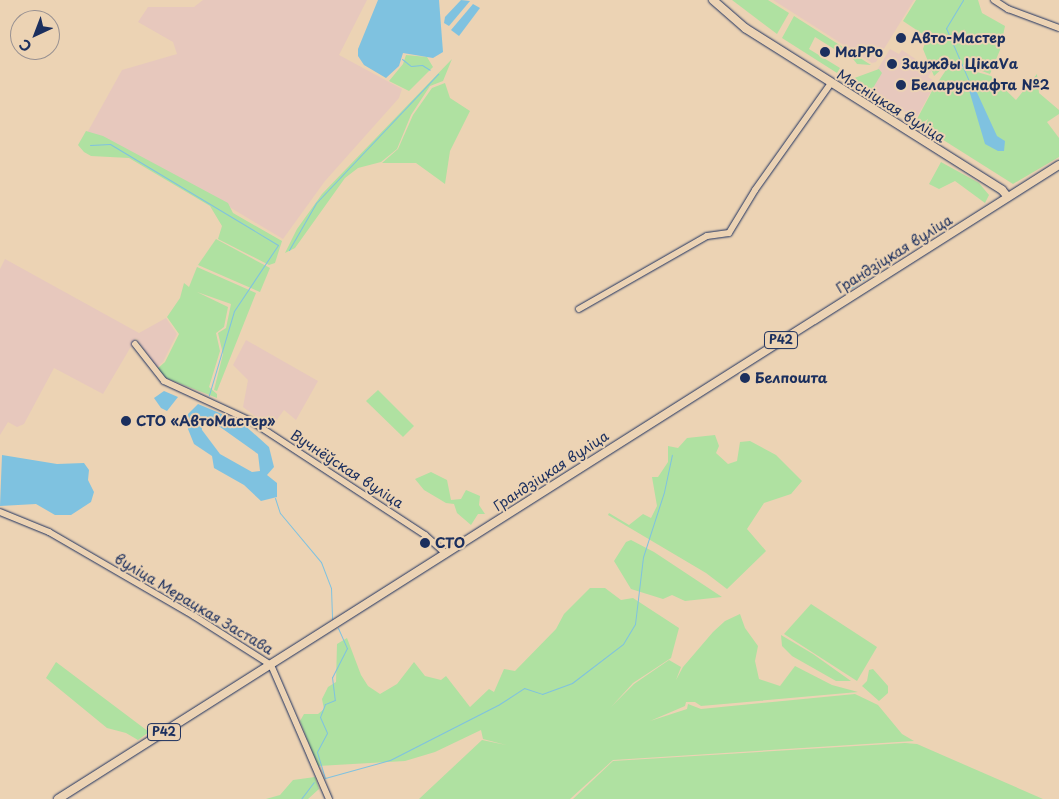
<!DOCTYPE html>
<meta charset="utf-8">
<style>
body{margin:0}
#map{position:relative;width:1059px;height:799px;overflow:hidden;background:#ecd3b4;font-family:"Playpen Sans",sans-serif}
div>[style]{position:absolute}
.built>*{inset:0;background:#e7c8bd}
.green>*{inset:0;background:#afe1a1}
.water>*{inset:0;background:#7fc2e0}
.stream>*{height:1px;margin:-0.5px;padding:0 0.5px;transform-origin:0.5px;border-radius:0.5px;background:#7fc2e0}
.roads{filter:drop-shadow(0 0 1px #1b2f5e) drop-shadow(0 0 1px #1b2f5e)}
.minor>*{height:6px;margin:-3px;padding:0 3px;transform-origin:3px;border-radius:3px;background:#ecd3b4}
.major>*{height:8px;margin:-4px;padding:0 4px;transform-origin:4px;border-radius:4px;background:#ecd3b4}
.dots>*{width:14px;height:14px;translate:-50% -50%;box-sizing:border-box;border:2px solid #ecd3b4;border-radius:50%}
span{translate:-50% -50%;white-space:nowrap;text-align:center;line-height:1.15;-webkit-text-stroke:4px #ecd3b4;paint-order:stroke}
.shield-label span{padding:1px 4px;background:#ecd3b4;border:1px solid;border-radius:4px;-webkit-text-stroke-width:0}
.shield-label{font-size:12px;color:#1b2f5e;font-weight:700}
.poi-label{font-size:14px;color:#1b2f5e;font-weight:700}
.left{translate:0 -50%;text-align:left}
.street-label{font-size:14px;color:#1b2f5e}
.north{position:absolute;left:10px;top:10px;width:50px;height:50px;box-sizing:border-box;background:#ecd3b4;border:1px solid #989192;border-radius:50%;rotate:223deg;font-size:14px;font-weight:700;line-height:20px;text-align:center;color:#1b2f5e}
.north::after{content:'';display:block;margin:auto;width:18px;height:22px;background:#1b2f5e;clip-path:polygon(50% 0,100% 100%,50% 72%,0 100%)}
</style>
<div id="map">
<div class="built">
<div style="clip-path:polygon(203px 0,367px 0,339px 55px,402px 89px,399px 98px,325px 181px,283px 239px,226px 205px,87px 133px,122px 70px,177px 54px,173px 42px,138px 22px,148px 7px,194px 7px)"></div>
<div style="clip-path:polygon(773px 0,914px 0,876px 62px,872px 63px)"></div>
<div style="clip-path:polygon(890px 49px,899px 54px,902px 50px,932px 70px,928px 77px,936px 82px,916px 119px,866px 88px)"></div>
<div style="clip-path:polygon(5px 259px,139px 333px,166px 318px,177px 334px,163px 362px,157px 367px,136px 338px,103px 394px,54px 368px,24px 424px,17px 427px,8px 422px,0 435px,0 269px)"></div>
<div style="clip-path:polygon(246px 340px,318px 381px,296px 420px,284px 410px,271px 428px,243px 407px,248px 380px,233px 365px)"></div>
</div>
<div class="green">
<div style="clip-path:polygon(732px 0,768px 0,789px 13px,777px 34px)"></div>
<div style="clip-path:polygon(916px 0,978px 0,982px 13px,1005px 26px,1000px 50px,990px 74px,966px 65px,944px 67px,934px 76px,923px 49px,927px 37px,903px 21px)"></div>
<div style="clip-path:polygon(794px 16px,871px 65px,857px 64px,850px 55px,847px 57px,815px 37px,809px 49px,840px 68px,837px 73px,782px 38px)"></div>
<div style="clip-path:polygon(406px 55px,427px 57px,433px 67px,409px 91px,389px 81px,403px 64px)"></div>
<div style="clip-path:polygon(452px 59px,443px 81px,430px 86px,411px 115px,397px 149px,381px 162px,358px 168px,345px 178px,295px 248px,285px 253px,297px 229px,322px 194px)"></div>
<div style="clip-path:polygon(956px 66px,991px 76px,1016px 100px,1037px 74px,1039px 93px,1059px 110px,1059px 114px,1047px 122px,1059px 138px,1059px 157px,1013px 184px,918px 124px,917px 119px,932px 91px,946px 70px)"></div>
<div style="clip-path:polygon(879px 69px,882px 73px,870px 93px,849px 80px)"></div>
<div style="clip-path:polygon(445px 83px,450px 98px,470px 111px,450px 151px,445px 184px,416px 163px,382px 163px,398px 149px,413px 115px,432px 88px)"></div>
<div style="clip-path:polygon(86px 131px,103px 136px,228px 203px,233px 213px,282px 241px,275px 263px,269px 265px,218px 239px,222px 226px,210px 206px,129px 158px,91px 156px,84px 152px,78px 145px)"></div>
<div style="clip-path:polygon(941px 162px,979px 183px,989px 195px,985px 203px,955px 181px,939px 189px,929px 184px)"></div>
<div style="clip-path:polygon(216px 239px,270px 268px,260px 292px,198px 265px)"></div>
<div style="clip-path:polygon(197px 267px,256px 293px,217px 391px,214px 390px,223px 354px,218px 333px,226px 328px,231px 304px,197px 292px,228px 307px,224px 327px,216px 333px,220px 351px,209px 387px,217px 394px,217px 398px,166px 378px,157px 369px,165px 362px,179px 334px,167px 317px,180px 298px,184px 283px,189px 287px)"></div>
<div style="clip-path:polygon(378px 390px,414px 426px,403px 437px,366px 401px)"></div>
<div style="clip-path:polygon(715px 435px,719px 446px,716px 453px,728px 464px,737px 461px,740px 442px,750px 441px,776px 455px,802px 481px,791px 494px,764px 503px,747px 529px,766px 551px,727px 589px,706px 573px,608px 515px,609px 513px,629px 525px,643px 514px,651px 518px,657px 506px,652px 477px,658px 477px,668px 462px,668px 446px,678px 448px,687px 438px)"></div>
<div style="clip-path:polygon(431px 472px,447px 480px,451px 500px,461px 499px,466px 490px,480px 496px,479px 505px,485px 514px,478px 514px,471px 525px,457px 513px,454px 504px,446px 503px,424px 490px,415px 479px)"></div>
<div style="clip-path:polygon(631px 540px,654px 552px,722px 597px,685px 601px,672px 595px,663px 599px,631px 589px,614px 561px,626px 542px)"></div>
<div style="clip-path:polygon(590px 588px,605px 588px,621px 600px,633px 598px,679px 628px,671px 658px,633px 683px,611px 707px,634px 684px,669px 660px,681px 667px,676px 680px,683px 667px,713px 632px,725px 621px,740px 614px,745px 628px,758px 646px,755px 661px,759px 679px,780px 686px,795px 666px,832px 685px,858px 692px,701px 706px,695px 702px,686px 702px,685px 706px,650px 721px,687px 709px,688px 704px,701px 709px,855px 694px,878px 705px,902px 734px,914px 741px,613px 760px,570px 799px,419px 799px,482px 740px,506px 745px,483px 739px,481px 730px,435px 752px,405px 761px,318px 766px,300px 721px,304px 714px,318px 714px,324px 709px,322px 699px,328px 687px,336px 682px,337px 644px,347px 638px,361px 675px,368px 686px,380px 694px,397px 684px,414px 662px,425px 676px,441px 680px,446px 676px,470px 707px,489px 689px,494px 692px,504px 669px,515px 671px,556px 629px,564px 614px)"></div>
<div style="clip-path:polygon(811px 604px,877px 647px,857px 681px,784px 634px)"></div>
<div style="clip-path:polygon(781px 635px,813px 654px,851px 681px,836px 681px,792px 656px,782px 646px)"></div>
<div style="clip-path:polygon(56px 662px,149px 732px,138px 740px,126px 733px,107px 728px,46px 678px)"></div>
<div style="clip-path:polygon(873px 669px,888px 686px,888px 693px,879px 701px,862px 686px,867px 681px,869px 670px)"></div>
<div style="clip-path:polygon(905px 743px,917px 744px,1043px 799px,573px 799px,613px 761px)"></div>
<div style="clip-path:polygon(315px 777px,319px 789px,308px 799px,266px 799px,280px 795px,293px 780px)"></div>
</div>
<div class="water">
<div style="clip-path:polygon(378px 0,439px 0,443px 52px,433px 58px,403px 53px,399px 66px,386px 78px,364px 65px,358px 56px,358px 49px)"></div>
<div style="clip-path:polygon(461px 0,470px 1px,449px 26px,444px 23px,445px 17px)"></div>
<div style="clip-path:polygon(473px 4px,480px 8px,459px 36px,451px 30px)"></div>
<div style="clip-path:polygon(974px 86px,997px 136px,1005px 141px,1004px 151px,998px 151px,985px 144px,969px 90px)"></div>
<div style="clip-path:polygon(164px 391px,178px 397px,167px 411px,161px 408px,154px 398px)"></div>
<div style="clip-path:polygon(evenodd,198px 404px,241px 422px,269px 447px,274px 467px,267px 475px,277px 483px,277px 497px,261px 501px,244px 485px,214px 468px,212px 456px,194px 444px,188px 429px,188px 414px,198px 404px,206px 417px,258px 454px,260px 471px,252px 472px,220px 454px,202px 430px,201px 422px,206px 417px)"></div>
<div style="clip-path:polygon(2px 455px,57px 464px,84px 463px,89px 470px,88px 480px,94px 492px,91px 502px,71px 515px,55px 515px,36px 504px,0 506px)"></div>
</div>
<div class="stream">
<div style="left:963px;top:0;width:33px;rotate:121deg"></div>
<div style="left:946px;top:28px;width:65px;rotate:66.6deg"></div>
<div style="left:402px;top:59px;width:11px;rotate:38deg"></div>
<div style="left:411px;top:66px;width:11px;rotate:-5deg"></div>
<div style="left:422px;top:65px;width:9px;rotate:32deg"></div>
<div style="left:90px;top:145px;width:20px;rotate:-3deg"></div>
<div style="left:110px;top:144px;width:196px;rotate:31deg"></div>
<div style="left:278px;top:245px;width:79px;rotate:123.7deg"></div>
<div style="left:234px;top:311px;width:88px;rotate:106.6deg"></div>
<div style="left:289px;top:250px;width:54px;rotate:-60.1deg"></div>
<div style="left:316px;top:203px;width:178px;rotate:-46.6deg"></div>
<div style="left:851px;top:288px;width:25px;rotate:-34deg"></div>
<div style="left:275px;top:498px;width:16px;rotate:72deg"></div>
<div style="left:280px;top:513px;width:64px;rotate:50.1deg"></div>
<div style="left:321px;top:562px;width:28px;rotate:69deg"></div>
<div style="left:331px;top:588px;width:31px;rotate:88deg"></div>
<div style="left:338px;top:628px;width:22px;rotate:66deg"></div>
<div style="left:347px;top:648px;width:33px;rotate:117deg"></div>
<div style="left:332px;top:677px;width:23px;rotate:83deg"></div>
<div style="left:335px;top:700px;width:11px;rotate:158deg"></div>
<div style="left:325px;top:704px;width:14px;rotate:111deg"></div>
<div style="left:320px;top:717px;width:17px;rotate:66deg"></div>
<div style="left:327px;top:733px;width:21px;rotate:118deg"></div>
<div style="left:317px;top:752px;width:27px;rotate:73deg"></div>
<div style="left:325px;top:778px;width:67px;rotate:-15.5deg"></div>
<div style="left:390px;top:760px;width:121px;rotate:-27deg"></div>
<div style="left:498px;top:705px;width:31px;rotate:-33deg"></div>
<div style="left:524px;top:688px;width:19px;rotate:18deg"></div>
<div style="left:542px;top:694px;width:32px;rotate:-20deg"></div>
<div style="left:572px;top:683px;width:64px;rotate:-37.4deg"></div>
<div style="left:623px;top:644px;width:23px;rotate:-59deg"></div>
<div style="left:635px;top:624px;width:67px;rotate:-83.2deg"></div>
<div style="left:643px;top:557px;width:68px;rotate:-72.1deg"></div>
<div style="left:664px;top:492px;width:38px;rotate:-78deg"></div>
<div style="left:301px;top:799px;width:21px;rotate:-53deg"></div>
</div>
<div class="roads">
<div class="minor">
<div style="left:994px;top:0;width:17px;rotate:33deg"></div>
<div style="left:1008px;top:9px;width:54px;rotate:20.4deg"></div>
<div style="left:579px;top:309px;width:147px;rotate:-29.7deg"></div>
<div style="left:707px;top:236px;width:22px;rotate:-8deg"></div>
<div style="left:729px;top:233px;width:50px;rotate:-58.8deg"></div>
<div style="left:755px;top:190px;width:131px;rotate:-54.6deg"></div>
<div style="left:135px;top:344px;width:47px;rotate:51.9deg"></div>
<div style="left:164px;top:381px;width:96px;rotate:24.7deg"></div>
<div style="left:251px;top:421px;width:208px;rotate:33.2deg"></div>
<div style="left:425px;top:535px;width:28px;rotate:42deg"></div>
<div style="left:0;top:512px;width:53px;rotate:22.2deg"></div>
<div style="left:49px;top:532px;width:168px;rotate:30.1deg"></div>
<div style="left:194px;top:616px;width:91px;rotate:32.5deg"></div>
<div style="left:271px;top:665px;width:146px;rotate:66.6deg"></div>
</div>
<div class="major">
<div style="left:713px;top:0;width:43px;rotate:41.2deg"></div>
<div style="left:745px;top:28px;width:304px;rotate:32.2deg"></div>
<div style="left:1002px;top:190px;width:9px;rotate:49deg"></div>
<div style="left:58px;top:799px;width:1185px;rotate:-32.35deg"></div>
</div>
</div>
<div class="dots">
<div style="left:901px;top:38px;background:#1b2f5e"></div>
<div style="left:825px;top:52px;background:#1b2f5e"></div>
<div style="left:892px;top:64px;background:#1b2f5e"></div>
<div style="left:901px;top:85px;background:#1b2f5e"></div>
<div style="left:745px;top:378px;background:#1b2f5e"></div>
<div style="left:126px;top:421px;background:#1b2f5e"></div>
<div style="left:425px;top:543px;background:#1b2f5e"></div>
</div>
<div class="shield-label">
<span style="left:781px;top:340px">Р42</span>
<span style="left:164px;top:732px">Р42</span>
</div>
<div class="poi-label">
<span class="left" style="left:911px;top:38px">Авто-Мастер</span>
<span class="left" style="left:835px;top:52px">МаРРо</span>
<span class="left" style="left:902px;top:64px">Заужды ЦікаVа</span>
<span class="left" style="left:911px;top:85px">Беларуснафта №2</span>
<span class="left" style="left:755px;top:378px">Белпошта</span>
<span class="left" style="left:136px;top:421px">СТО «АвтоМастер»</span>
<span class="left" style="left:435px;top:543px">СТО</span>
</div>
<div class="street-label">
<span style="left:891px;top:106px;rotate:32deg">Мясніцкая вуліца</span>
<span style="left:894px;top:254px;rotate:-32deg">Грандзіцкая вуліца</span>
<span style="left:347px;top:469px;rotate:33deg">Вучнёўская вуліца</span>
<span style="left:551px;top:471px;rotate:-33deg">Грандзіцкая вуліца</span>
<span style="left:194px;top:604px;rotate:31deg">вуліца Мерацкая Застава</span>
</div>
<div class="north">С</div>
</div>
